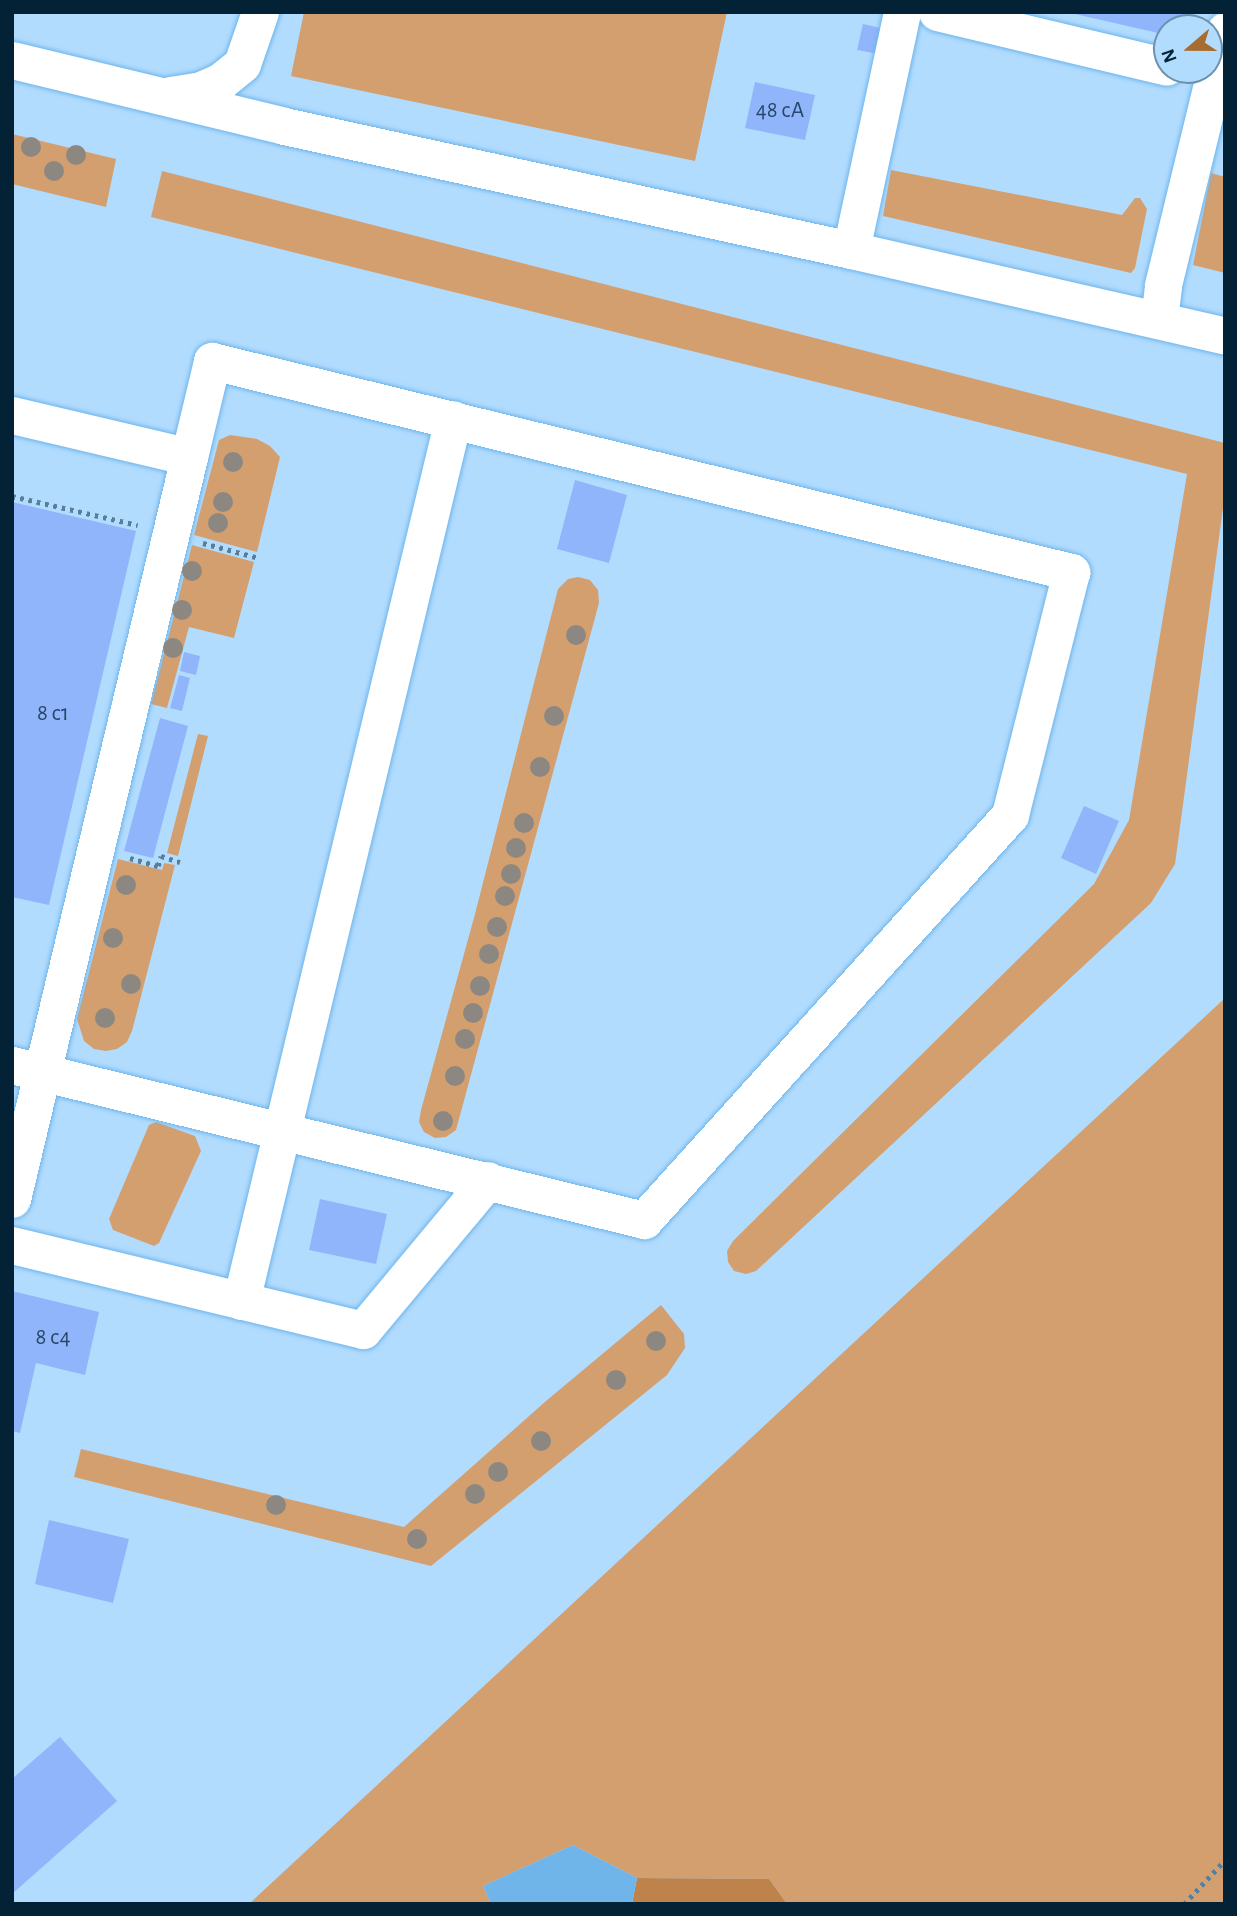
<!DOCTYPE html>
<meta charset="utf-8">
<style>
body{margin:0}
#map{position:relative;width:1237px;height:1916px;overflow:hidden;background:#b2dcfe;font-family:"Alegreya Sans",sans-serif}
div>[style]{position:absolute}
.green>*{inset:0;background:#d49f6f}
.forest>*{inset:0;background:#be834b}
.water>*{inset:0;background:#70b5e9}
.building>*{inset:0;background:#91b5fa}
.path>*{height:4.5px;margin-top:-2.25px;transform-origin:0;background:repeating-linear-gradient(90deg,#5a7e99 0 3.5px,transparent 0 8.5px)}
.roads{filter:drop-shadow(0 0 2px #6db5ec) drop-shadow(0 0 2px #6db5ec)}
.minor>*{height:37px;margin:-18.5px;padding:0 18.5px;transform-origin:18.5px;border-radius:18.5px;background:#fff}
.trees>*{width:20px;height:20px;margin:-10px;border-radius:50%;background:#8c8881}
span{translate:-50% -50%;white-space:nowrap;text-align:center;line-height:1.15;-webkit-text-stroke:5px #b2dcfe;paint-order:stroke}
.number-label{font-size:23px;color:#264767}
.number-label span{-webkit-text-stroke-width:0}
.frame{position:absolute;inset:0;border:14px solid #032236;pointer-events:none}
.north{position:absolute;left:1153px;top:14px;width:70px;height:70px;box-sizing:border-box;background:#b2dcfe;border:2px solid #6c92ae;border-radius:50%;rotate:250deg;font-size:19px;font-weight:700;line-height:28px;text-align:center;color:#032236}
.north::after{content:'';display:block;margin:auto;width:24px;height:32px;background:#a86c2f;clip-path:polygon(50% 0,100% 100%,50% 72%,0 100%)}
</style>
<div id="map">
<div class="green">
<div style="clip-path:polygon(304px 12px,727px 12px,695px 161px,291px 76px)"></div>
<div style="clip-path:polygon(12px 134px,116px 159px,106px 207px,12px 184px)"></div>
<div style="clip-path:polygon(891px 170px,1122px 215px,1135px 198px,1140px 198px,1147px 209px,1135px 268px,1131px 273px,883px 216px)"></div>
<div style="clip-path:polygon(162px 171px,1225px 443px,1225px 493px,1175px 864px,1151px 903px,756px 1271px,746px 1274px,734px 1271px,728px 1262px,727px 1251px,733px 1241px,1094px 884px,1129px 820px,1187px 474px,151px 217px)"></div>
<div style="clip-path:polygon(1211px 173px,1225px 177px,1225px 273px,1193px 265px)"></div>
<div style="clip-path:polygon(230px 435px,257px 439px,270px 446px,280px 457px,257px 552px,194px 535px,219px 440px)"></div>
<div style="clip-path:polygon(192px 545px,254px 562px,234px 638px,189px 627px,167px 708px,151px 704px)"></div>
<div style="clip-path:polygon(578px 577px,590px 580px,598px 590px,599px 603px,456px 1130px,446px 1137px,435px 1138px,424px 1132px,419px 1122px,421px 1110px,475px 914px,558px 589px,568px 579px)"></div>
<div style="clip-path:polygon(198px 734px,208px 736px,178px 856px,167px 853px)"></div>
<div style="clip-path:polygon(118px 859px,162px 870px,164px 863px,175px 865px,132px 1031px,127px 1042px,117px 1049px,106px 1051px,94px 1049px,84px 1041px,77px 1019px)"></div>
<div style="clip-path:polygon(1225px 998px,1225px 1904px,787px 1904px,769px 1879px,637px 1878px,573px 1845px,483px 1886px,491px 1904px,249px 1904px)"></div>
<div style="clip-path:polygon(156px 1122px,195px 1136px,201px 1151px,159px 1243px,154px 1246px,113px 1230px,109px 1219px,149px 1125px)"></div>
<div style="clip-path:polygon(661px 1305px,684px 1334px,685px 1348px,667px 1375px,431px 1566px,74px 1477px,81px 1449px,404px 1527px,546px 1401px)"></div>
</div>
<div class="forest">
<div style="clip-path:polygon(637px 1878px,769px 1879px,787px 1904px,632px 1904px)"></div>
</div>
<div class="water">
<div style="clip-path:polygon(573px 1845px,637px 1878px,632px 1904px,491px 1904px,483px 1886px)"></div>
</div>
<div class="building">
<div style="clip-path:polygon(1066px 12px,1194px 12px,1191px 28px,1167px 28px,1167px 35px)"></div>
<div style="clip-path:polygon(863px 24px,885px 29px,879px 54px,857px 50px)"></div>
<div style="clip-path:polygon(755px 82px,815px 95px,805px 140px,745px 128px)"></div>
<div style="clip-path:polygon(575px 480px,627px 495px,609px 563px,557px 549px)"></div>
<div style="clip-path:polygon(12px 502px,136px 531px,49px 905px,12px 897px)"></div>
<div style="clip-path:polygon(184px 652px,200px 656px,196px 675px,180px 671px)"></div>
<div style="clip-path:polygon(179px 675px,190px 678px,182px 711px,170px 708px)"></div>
<div style="clip-path:polygon(160px 718px,188px 726px,153px 858px,124px 851px)"></div>
<div style="clip-path:polygon(1084px 806px,1119px 821px,1096px 874px,1061px 858px)"></div>
<div style="clip-path:polygon(320px 1199px,387px 1214px,376px 1264px,309px 1250px)"></div>
<div style="clip-path:polygon(12px 1291px,99px 1312px,85px 1375px,36px 1363px,20px 1433px,12px 1431px)"></div>
<div style="clip-path:polygon(49px 1520px,129px 1539px,113px 1603px,35px 1584px)"></div>
<div style="clip-path:polygon(60px 1737px,117px 1801px,12px 1894px,12px 1779px)"></div>
</div>
<div class="path">
<div style="left:12px;top:496px;width:129px;rotate:13deg"></div>
<div style="left:203px;top:543px;width:58px;rotate:15deg"></div>
<div style="left:130px;top:858px;width:29px;rotate:16deg"></div>
<div style="left:158px;top:866px;width:10px;rotate:-73deg"></div>
<div style="left:161px;top:856px;width:20px;rotate:18deg"></div>
<div style="left:1184px;top:1904px;width:60px;rotate:-47deg"></div>
</div>
<div class="roads">
<div class="minor">
<div style="left:937px;top:12px;width:236px;rotate:13.4deg"></div>
<div style="left:12px;top:60px;width:280px;rotate:13.6deg"></div>
<div style="left:284px;top:126px;width:580px;rotate:12.34deg"></div>
<div style="left:851px;top:250px;width:384px;rotate:12.9deg"></div>
<div style="left:170px;top:95px;width:31px;rotate:-9deg"></div>
<div style="left:201px;top:90px;width:22px;rotate:-24deg"></div>
<div style="left:221px;top:81px;width:27px;rotate:-39deg"></div>
<div style="left:242px;top:64px;width:55px;rotate:-70.9deg"></div>
<div style="left:851px;top:250px;width:243px;rotate:-77.9deg"></div>
<div style="left:1159px;top:319px;width:34px;rotate:-83deg"></div>
<div style="left:1163px;top:285px;width:262px;rotate:-76.3deg"></div>
<div style="left:12px;top:415px;width:182px;rotate:13.3deg"></div>
<div style="left:189px;top:457px;width:99px;rotate:-76.5deg"></div>
<div style="left:212px;top:361px;width:885px;rotate:13.8deg"></div>
<div style="left:1071px;top:572px;width:251px;rotate:104.1deg"></div>
<div style="left:1010px;top:815px;width:546px;rotate:132.1deg"></div>
<div style="left:644px;top:1220px;width:651px;rotate:-166.22deg"></div>
<div style="left:12px;top:1199px;width:763px;rotate:-76.58deg"></div>
<div style="left:12px;top:1245px;width:361px;rotate:13.6deg"></div>
<div style="left:363px;top:1330px;width:195px;rotate:-50.2deg"></div>
<div style="left:241px;top:1301px;width:907px;rotate:-76.48deg"></div>
</div>
</div>
<div class="trees">
<div style="left:31px;top:147px"></div>
<div style="left:76px;top:155px"></div>
<div style="left:54px;top:171px"></div>
<div style="left:233px;top:462px"></div>
<div style="left:223px;top:502px"></div>
<div style="left:218px;top:523px"></div>
<div style="left:192px;top:571px"></div>
<div style="left:182px;top:610px"></div>
<div style="left:576px;top:635px"></div>
<div style="left:173px;top:648px"></div>
<div style="left:554px;top:716px"></div>
<div style="left:540px;top:767px"></div>
<div style="left:524px;top:823px"></div>
<div style="left:516px;top:848px"></div>
<div style="left:511px;top:874px"></div>
<div style="left:126px;top:885px"></div>
<div style="left:505px;top:896px"></div>
<div style="left:497px;top:927px"></div>
<div style="left:113px;top:938px"></div>
<div style="left:489px;top:954px"></div>
<div style="left:131px;top:984px"></div>
<div style="left:480px;top:986px"></div>
<div style="left:473px;top:1013px"></div>
<div style="left:105px;top:1018px"></div>
<div style="left:465px;top:1039px"></div>
<div style="left:455px;top:1076px"></div>
<div style="left:443px;top:1121px"></div>
<div style="left:656px;top:1341px"></div>
<div style="left:616px;top:1380px"></div>
<div style="left:541px;top:1441px"></div>
<div style="left:498px;top:1472px"></div>
<div style="left:475px;top:1494px"></div>
<div style="left:276px;top:1505px"></div>
<div style="left:417px;top:1539px"></div>
</div>
<div class="number-label">
<span style="left:780px;top:111px">48 сА</span>
<span style="left:53px;top:714px">8 с1</span>
<span style="left:53px;top:1338px">8 с4</span>
</div>
<div class="frame"></div>
<div class="north">N</div>
</div>
